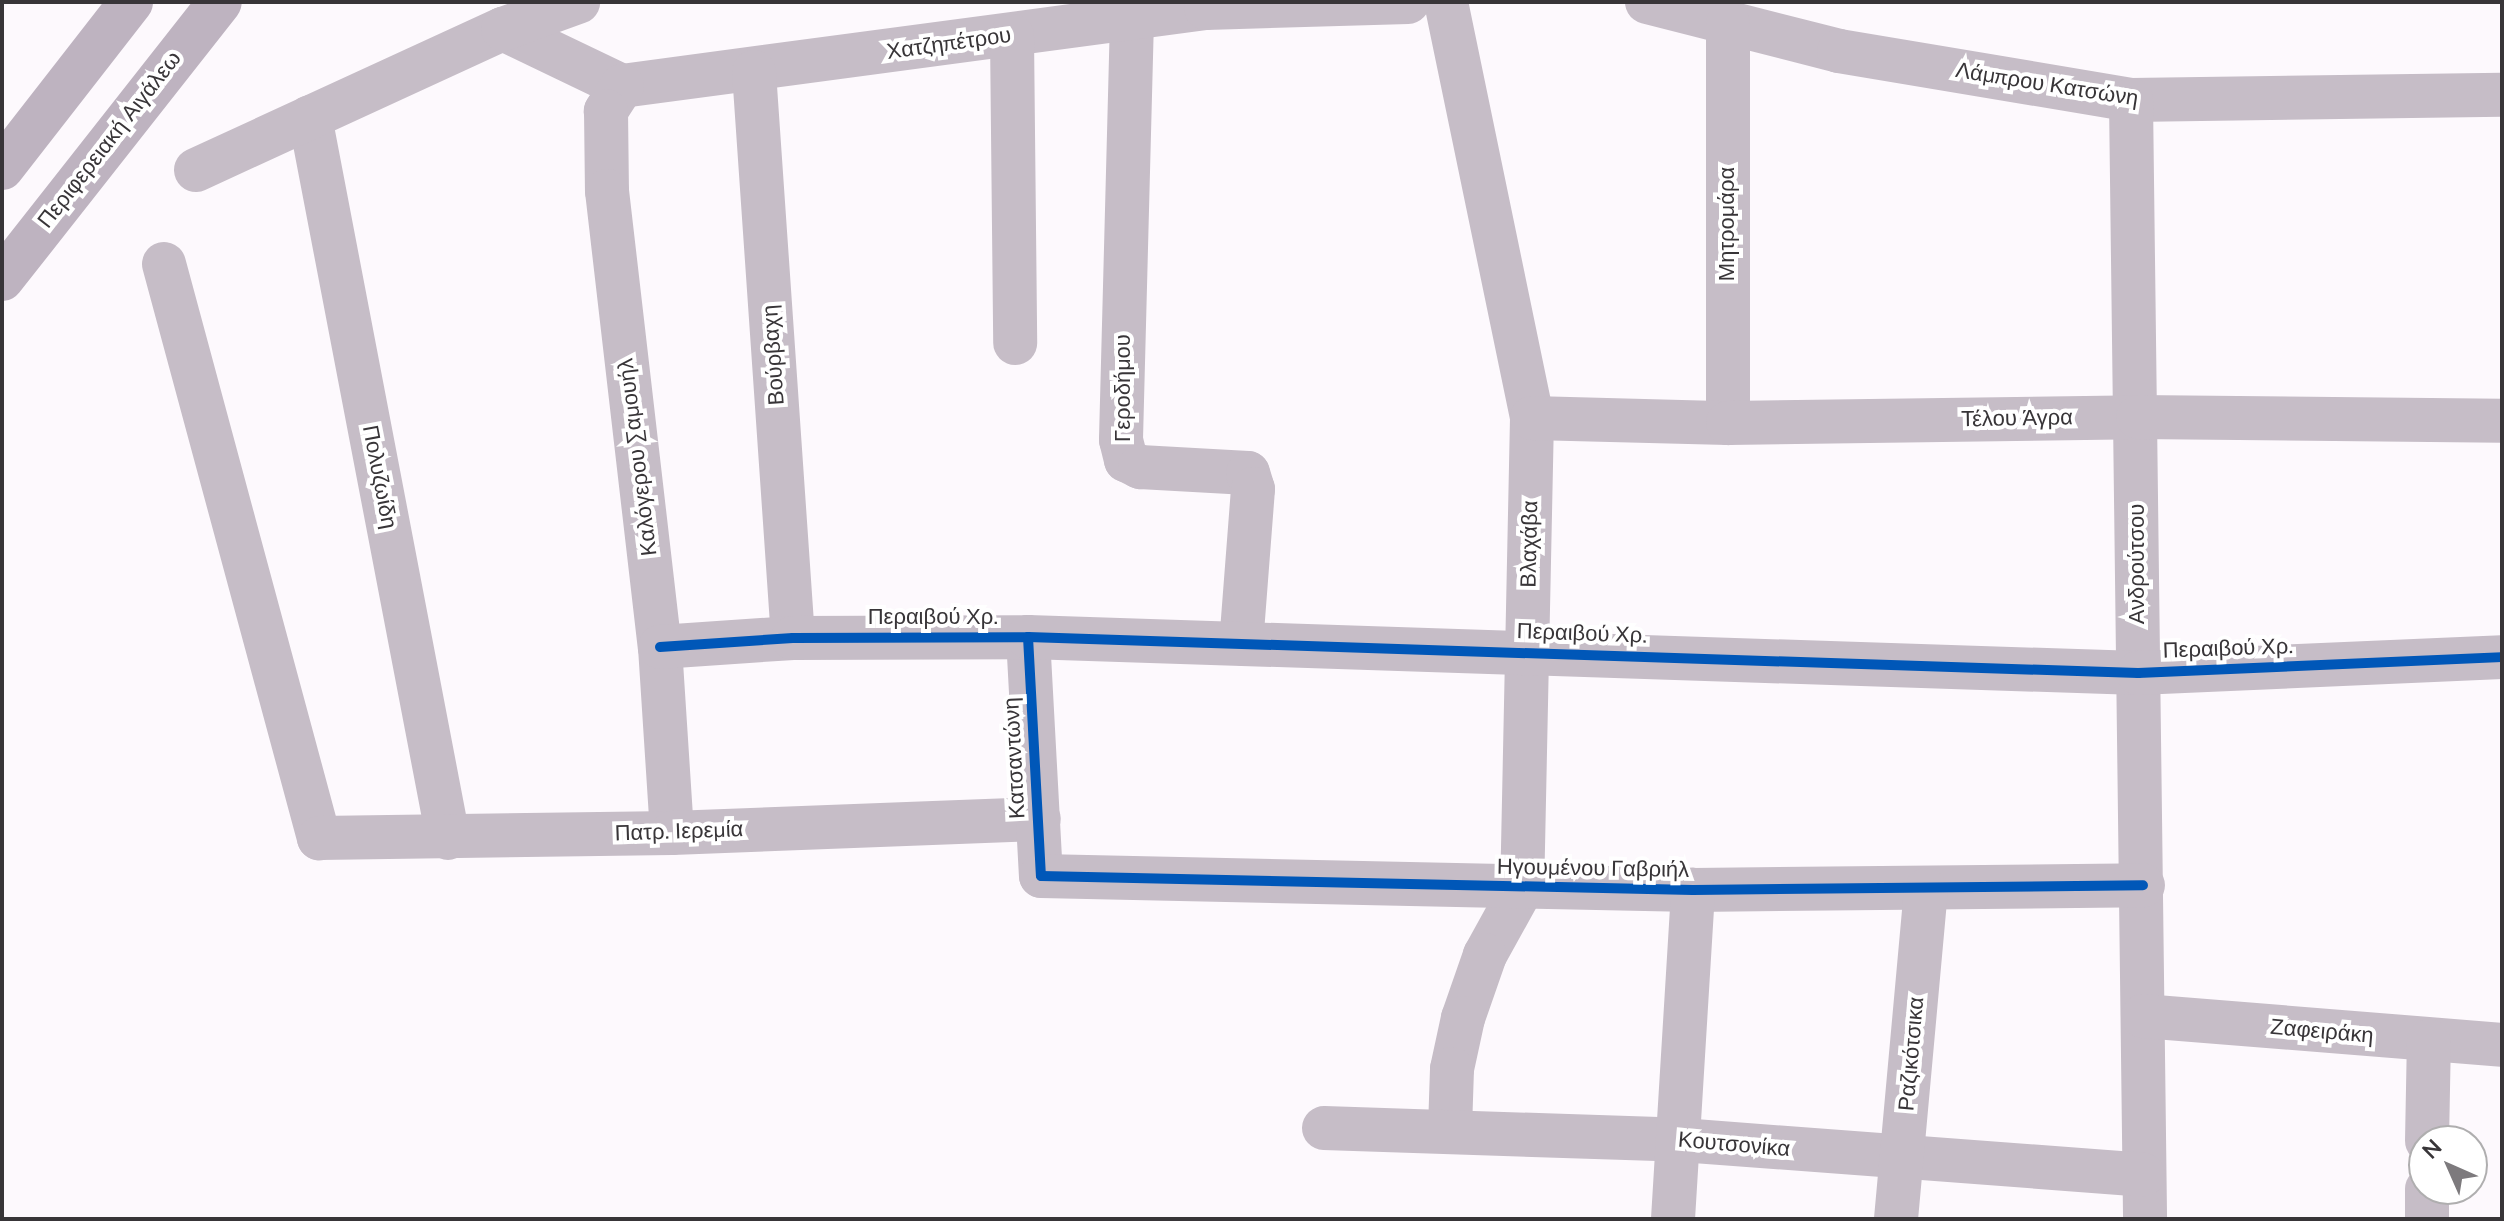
<!DOCTYPE html>
<meta charset="utf-8">
<style>
body{margin:0}
#map{position:relative;width:2504px;height:1221px;overflow:hidden;background:#fdf9fd;font-family:"Nunito Sans",sans-serif}
div>[style]{position:absolute}
.minor>*{height:44px;margin:-22px;padding:0 22px;transform-origin:22px;border-radius:22px;background:#c6bdc7}
.major>*{height:44px;margin:-22px;padding:0 22px;transform-origin:22px;border-radius:22px;background:#beb3c0}
.cycleway>*{height:10px;margin:-5px;padding:0 5px;transform-origin:5px;border-radius:5px;background:#0057b8}
span{translate:-50% -50%;white-space:nowrap;text-align:center;line-height:1.15;-webkit-text-stroke:8px #fff;paint-order:stroke}
.street-label{font-size:22px;color:#383538}
.frame{position:absolute;inset:0;border:4px solid #383538;pointer-events:none}
.north{position:absolute;left:2408px;top:1125px;width:80px;height:80px;box-sizing:border-box;background:#fff;border:2px solid #afaeaf;border-radius:50%;rotate:315deg;font-size:22px;font-weight:700;line-height:32px;text-align:center;color:#383538}
.north::after{content:'';display:block;margin:auto;width:28px;height:36px;background:#7d7a7d;clip-path:polygon(50% 0,100% 100%,50% 72%,0 100%)}
</style>
<div id="map">
<div class="minor">
<div style="left:1446px;top:2px;width:425px;rotate:78.3deg"></div>
<div style="left:1532px;top:418px;width:470px;rotate:91.2deg"></div>
<div style="left:1522px;top:888px;width:77px;rotate:118.9deg"></div>
<div style="left:1485px;top:955px;width:67px;rotate:109.2deg"></div>
<div style="left:1463px;top:1018px;width:52px;rotate:102.2deg"></div>
<div style="left:1452px;top:1069px;width:60px;rotate:91.9deg"></div>
<div style="left:1647px;top:2px;width:198px;rotate:14.3deg"></div>
<div style="left:1839px;top:51px;width:296px;rotate:9.5deg"></div>
<div style="left:2131px;top:100px;width:371px;rotate:-0.8deg"></div>
<div style="left:1132px;top:19px;width:421px;rotate:91.5deg"></div>
<div style="left:1121px;top:440px;width:21px;rotate:76deg"></div>
<div style="left:1126px;top:460px;width:16px;rotate:27deg"></div>
<div style="left:1140px;top:467px;width:108px;rotate:3.2deg"></div>
<div style="left:1248px;top:473px;width:17px;rotate:73deg"></div>
<div style="left:1253px;top:489px;width:155px;rotate:94.4deg"></div>
<div style="left:1728px;top:24px;width:399px;rotate:90deg"></div>
<div style="left:503px;top:29px;width:132px;rotate:25.6deg"></div>
<div style="left:622px;top:86px;width:589px;rotate:-7.61deg"></div>
<div style="left:1206px;top:8px;width:202px;rotate:-1.7deg"></div>
<div style="left:1012px;top:36px;width:307px;rotate:89.4deg"></div>
<div style="left:754px;top:72px;width:567px;rotate:86.06deg"></div>
<div style="left:622px;top:86px;width:30px;rotate:123deg"></div>
<div style="left:606px;top:111px;width:80px;rotate:89.3deg"></div>
<div style="left:607px;top:191px;width:459px;rotate:83.4deg"></div>
<div style="left:660px;top:647px;width:186px;rotate:86.3deg"></div>
<div style="left:2131px;top:100px;width:1119px;rotate:89.28deg"></div>
<div style="left:310px;top:117px;width:734px;rotate:79.16deg"></div>
<div style="left:196px;top:170px;width:338px;rotate:-24.7deg"></div>
<div style="left:503px;top:29px;width:80px;rotate:-19.8deg"></div>
<div style="left:164px;top:264px;width:595px;rotate:74.89deg"></div>
<div style="left:319px;top:838px;width:353px;rotate:-0.8deg"></div>
<div style="left:672px;top:833px;width:367px;rotate:-2.2deg"></div>
<div style="left:1532px;top:418px;width:196px;rotate:1.5deg"></div>
<div style="left:1728px;top:423px;width:410px;rotate:-0.8deg"></div>
<div style="left:2138px;top:417px;width:364px;rotate:0.6deg"></div>
<div style="left:1028px;top:637px;width:239px;rotate:86.9deg"></div>
<div style="left:1041px;top:876px;width:652px;rotate:1.23deg"></div>
<div style="left:1693px;top:890px;width:450px;rotate:-0.6deg"></div>
<div style="left:660px;top:647px;width:133px;rotate:-3.9deg"></div>
<div style="left:793px;top:638px;width:235px;rotate:-0.2deg"></div>
<div style="left:1028px;top:637px;width:1111px;rotate:1.86deg"></div>
<div style="left:2138px;top:673px;width:364px;rotate:-2.5deg"></div>
<div style="left:2143px;top:1016px;width:360px;rotate:4.6deg"></div>
<div style="left:1324px;top:1128px;width:357px;rotate:1.9deg"></div>
<div style="left:1681px;top:1140px;width:463px;rotate:4.3deg"></div>
<div style="left:2427px;top:1141px;width:100px;rotate:-88.9deg"></div>
<div style="left:1673px;top:1219px;width:330px;rotate:-86.5deg"></div>
<div style="left:1896px;top:1219px;width:330px;rotate:-84.8deg"></div>
<div style="left:2427px;top:1219px;width:30px;rotate:-90deg"></div>
</div>
<div class="major">
<div style="left:2px;top:168px;width:210px;rotate:-52.1deg"></div>
<div style="left:2px;top:279px;width:352px;rotate:-51.8deg"></div>
</div>
<div class="cycleway">
<div style="left:1028px;top:637px;width:239px;rotate:86.9deg"></div>
<div style="left:1041px;top:876px;width:652px;rotate:1.23deg"></div>
<div style="left:1693px;top:890px;width:450px;rotate:-0.6deg"></div>
<div style="left:660px;top:647px;width:133px;rotate:-3.9deg"></div>
<div style="left:793px;top:638px;width:235px;rotate:-0.2deg"></div>
<div style="left:1028px;top:637px;width:1111px;rotate:1.86deg"></div>
<div style="left:2138px;top:673px;width:364px;rotate:-2.5deg"></div>
</div>
<div class="street-label">
<span style="left:949px;top:44px;rotate:-8deg">Χατζηπέτρου</span>
<span style="left:2047px;top:85px;rotate:9deg">Λάμπρου Κατσώνη</span>
<span style="left:110px;top:140px;rotate:-52deg">Περιφερειακή Αιγάλεω</span>
<span style="left:1728px;top:224px;rotate:-90deg">Μητρομάρα</span>
<span style="left:774px;top:355px;rotate:-94deg">Βούρβαχη</span>
<span style="left:1124px;top:388px;rotate:-90deg">Γεροδήμου</span>
<span style="left:2017px;top:419px;rotate:-1deg">Τέλου Άγρα</span>
<span style="left:638px;top:457px;rotate:-97deg">Καλόγερου Σαμουήλ</span>
<span style="left:379px;top:477px;rotate:79deg">Πολυζωίδη</span>
<span style="left:1530px;top:544px;rotate:-89deg">Βλαχάβα</span>
<span style="left:2138px;top:564px;rotate:-90deg">Ανδρούτσου</span>
<span style="left:933px;top:618px">Περαιβού Χρ.</span>
<span style="left:1582px;top:634px;rotate:2deg">Περαιβού Χρ.</span>
<span style="left:2228px;top:649px;rotate:-2deg">Περαιβού Χρ.</span>
<span style="left:1015px;top:758px;rotate:-93deg">Κατσαντώνη</span>
<span style="left:679px;top:832px;rotate:-2deg">Πατρ. Ιερεμία</span>
<span style="left:1593px;top:869px;rotate:1deg">Ηγουμένου Γαβριήλ</span>
<span style="left:2322px;top:1032px;rotate:5deg">Ζαφειράκη</span>
<span style="left:1912px;top:1054px;rotate:-85deg">Ραζικότσικα</span>
<span style="left:1734px;top:1145px;rotate:5deg">Κουτσονίκα</span>
</div>
<div class="frame"></div>
<div class="north">N</div>
</div>
